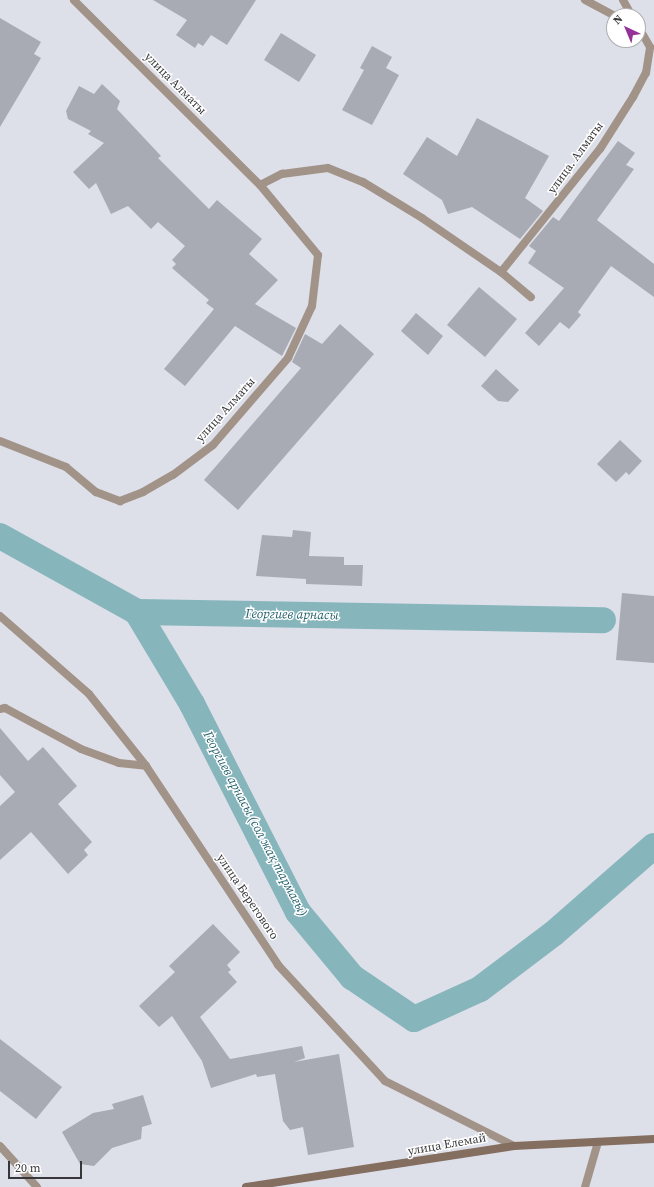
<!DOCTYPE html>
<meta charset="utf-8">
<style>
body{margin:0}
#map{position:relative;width:654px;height:1187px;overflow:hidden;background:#dddfe9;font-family:"Source Serif 4",serif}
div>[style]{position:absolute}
.canal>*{height:26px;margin:-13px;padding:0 13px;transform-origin:13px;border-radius:13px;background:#86b5bc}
.building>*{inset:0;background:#a8aab4}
.street>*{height:8px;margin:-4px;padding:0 4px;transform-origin:4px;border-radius:4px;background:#a29389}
.secondary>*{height:8px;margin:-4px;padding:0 4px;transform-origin:4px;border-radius:4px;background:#836e60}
span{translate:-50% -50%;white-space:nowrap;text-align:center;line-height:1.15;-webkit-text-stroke:3px #fff;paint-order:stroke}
.street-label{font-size:12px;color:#37373b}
.water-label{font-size:13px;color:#23616b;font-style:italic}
.north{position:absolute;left:606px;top:8px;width:40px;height:40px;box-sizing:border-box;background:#fff;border:1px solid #afafb1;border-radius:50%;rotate:316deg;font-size:11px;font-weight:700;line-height:16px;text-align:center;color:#37373b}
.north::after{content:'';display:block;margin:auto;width:14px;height:18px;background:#943299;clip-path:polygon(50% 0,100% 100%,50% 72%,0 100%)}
.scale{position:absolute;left:8px;top:1161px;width:74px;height:18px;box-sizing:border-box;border:2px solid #37373b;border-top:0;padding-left:5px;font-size:12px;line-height:14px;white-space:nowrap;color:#37373b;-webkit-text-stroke:3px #fff;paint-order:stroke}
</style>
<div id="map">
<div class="canal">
<div style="left:0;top:536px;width:157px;rotate:29deg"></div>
<div style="left:137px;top:612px;width:466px;rotate:1deg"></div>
<div style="left:137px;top:612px;width:107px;rotate:59.1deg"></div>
<div style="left:192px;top:704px;width:233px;rotate:63deg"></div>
<div style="left:298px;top:912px;width:85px;rotate:50.3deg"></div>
<div style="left:352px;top:977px;width:75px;rotate:34.1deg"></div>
<div style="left:414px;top:1019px;width:72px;rotate:-24.4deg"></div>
<div style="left:480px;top:989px;width:91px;rotate:-37deg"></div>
<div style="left:553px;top:934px;width:134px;rotate:-41.1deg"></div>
</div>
<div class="building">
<div style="clip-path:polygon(153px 0,256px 0,227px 45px,211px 35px,203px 46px,198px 43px,195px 48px,176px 35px,187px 20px)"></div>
<div style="clip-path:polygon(0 18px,41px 42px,34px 54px,41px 58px,0 127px)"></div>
<div style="clip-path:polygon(281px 33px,316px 55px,299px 82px,264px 60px)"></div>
<div style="clip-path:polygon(372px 46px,392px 57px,386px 68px,399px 75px,372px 125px,342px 110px,364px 70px,360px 68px)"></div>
<div style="clip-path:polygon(102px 84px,120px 101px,117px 109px,161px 156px,158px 158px,209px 209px,217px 200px,262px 239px,249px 254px,278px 280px,255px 304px,296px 328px,282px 356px,235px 326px,185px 386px,164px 369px,214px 309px,206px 303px,209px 300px,172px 268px,176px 264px,172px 260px,185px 246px,158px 222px,151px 229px,128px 206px,111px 214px,96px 183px,89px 189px,73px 172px,104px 143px,88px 134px,91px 131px,68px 119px,66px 111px,79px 86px,94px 94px)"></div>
<div style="clip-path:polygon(477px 118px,549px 156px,525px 198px,543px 211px,520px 239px,472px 207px,448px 214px,442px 200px,403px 174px,427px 137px,457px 156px)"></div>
<div style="clip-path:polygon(618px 141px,635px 153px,626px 165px,634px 169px,597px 220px,654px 264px,654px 297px,611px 266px,578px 312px,581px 315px,569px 329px,560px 322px,539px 346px,525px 333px,564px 288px,528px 263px,536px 251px,529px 246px,553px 217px,559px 221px)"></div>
<div style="clip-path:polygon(479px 287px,517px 319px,485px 357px,447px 325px)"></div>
<div style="clip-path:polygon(416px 313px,443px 336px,428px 355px,401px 331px)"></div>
<div style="clip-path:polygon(340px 324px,374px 354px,238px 510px,204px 480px,301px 368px,292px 362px,305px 334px,322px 344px)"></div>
<div style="clip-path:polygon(496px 369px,519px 390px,508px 402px,498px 401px,481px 386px)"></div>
<div style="clip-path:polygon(620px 440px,642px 461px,629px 475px,626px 472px,616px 482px,597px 464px)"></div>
<div style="clip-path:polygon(293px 530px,311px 532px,309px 556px,344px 557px,344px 565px,363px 565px,362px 586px,306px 584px,306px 579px,256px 576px,262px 535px,292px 537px)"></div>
<div style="clip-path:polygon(622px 593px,654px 596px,654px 663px,616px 660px)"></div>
<div style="clip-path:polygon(0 728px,28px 761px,43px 747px,77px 786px,58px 804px,92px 842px,84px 850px,88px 855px,68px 874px,31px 832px,0 860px,0 806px,15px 792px,0 775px)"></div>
<div style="clip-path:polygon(213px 924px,240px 952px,227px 965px,231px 970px,228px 972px,237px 982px,200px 1017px,230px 1059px,302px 1046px,305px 1058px,294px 1062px,339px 1054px,354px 1147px,308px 1155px,303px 1127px,290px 1130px,283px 1121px,275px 1074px,257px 1077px,256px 1074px,211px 1088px,202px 1061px,172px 1016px,159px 1027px,139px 1006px,175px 972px,169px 966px)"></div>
<div style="clip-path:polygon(0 1039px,62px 1087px,36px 1119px,0 1091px)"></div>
<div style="clip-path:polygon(143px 1095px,152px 1124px,142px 1127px,141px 1139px,112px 1148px,94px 1166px,80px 1164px,62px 1132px,93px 1113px,114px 1109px,112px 1104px)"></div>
</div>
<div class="street">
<div style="left:585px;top:0;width:34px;rotate:28deg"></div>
<div style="left:623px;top:0;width:18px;rotate:61deg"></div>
<div style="left:260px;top:185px;width:25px;rotate:-27deg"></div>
<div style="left:282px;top:174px;width:46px;rotate:-7.4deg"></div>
<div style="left:328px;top:168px;width:38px;rotate:22deg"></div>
<div style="left:363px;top:182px;width:69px;rotate:31.4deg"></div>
<div style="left:422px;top:218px;width:96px;rotate:34.4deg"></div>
<div style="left:501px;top:272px;width:39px;rotate:40deg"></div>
<div style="left:501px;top:272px;width:158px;rotate:-51.2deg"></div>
<div style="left:600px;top:149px;width:62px;rotate:-57.6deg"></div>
<div style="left:633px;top:97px;width:27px;rotate:-62deg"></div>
<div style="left:646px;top:73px;width:26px;rotate:-81deg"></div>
<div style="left:650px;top:47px;width:24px;rotate:-120deg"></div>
<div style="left:0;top:441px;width:71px;rotate:21.5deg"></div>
<div style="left:66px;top:467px;width:39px;rotate:40deg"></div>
<div style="left:96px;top:492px;width:26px;rotate:21deg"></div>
<div style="left:120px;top:501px;width:25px;rotate:-21deg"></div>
<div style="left:143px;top:492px;width:34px;rotate:-30deg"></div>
<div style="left:173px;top:475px;width:50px;rotate:-36.9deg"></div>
<div style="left:213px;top:445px;width:115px;rotate:-49.2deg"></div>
<div style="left:288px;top:358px;width:57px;rotate:-65.2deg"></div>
<div style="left:312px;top:306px;width:51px;rotate:-83.3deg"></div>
<div style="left:318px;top:255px;width:91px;rotate:-129.6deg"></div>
<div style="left:260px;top:185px;width:262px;rotate:-135.2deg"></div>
<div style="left:0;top:616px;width:118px;rotate:41.2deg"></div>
<div style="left:89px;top:694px;width:92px;rotate:51.6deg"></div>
<div style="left:146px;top:766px;width:239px;rotate:56.4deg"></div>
<div style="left:278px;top:965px;width:158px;rotate:47.3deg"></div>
<div style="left:385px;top:1081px;width:144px;rotate:26.7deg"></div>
<div style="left:0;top:709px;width:5px;rotate:-11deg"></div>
<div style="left:5px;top:708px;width:86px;rotate:28.3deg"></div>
<div style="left:81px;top:749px;width:40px;rotate:20.2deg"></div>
<div style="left:119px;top:763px;width:27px;rotate:6deg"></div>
<div style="left:0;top:1146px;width:55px;rotate:47.9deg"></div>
<div style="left:585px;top:1187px;width:47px;rotate:-73.9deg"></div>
</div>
<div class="secondary">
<div style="left:246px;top:1187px;width:271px;rotate:-8.7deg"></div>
<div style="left:514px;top:1146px;width:140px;rotate:-2.9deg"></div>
</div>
<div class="street-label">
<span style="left:175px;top:84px;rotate:45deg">улица Алматы</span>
<span style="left:576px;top:158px;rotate:-54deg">улица. Алматы</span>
<span style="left:226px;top:410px;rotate:-48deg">улица Алматы</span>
<span style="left:247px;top:897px;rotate:56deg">улица Берегового</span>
<span style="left:447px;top:1145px;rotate:-10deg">улица Елемай</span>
</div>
<div class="water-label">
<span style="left:292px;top:615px;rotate:1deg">Георгиев арнасы</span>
<span style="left:255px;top:824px;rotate:62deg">Георгиев арнасы (сол жақ тармағы)</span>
</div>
<div class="north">N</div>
<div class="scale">20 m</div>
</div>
